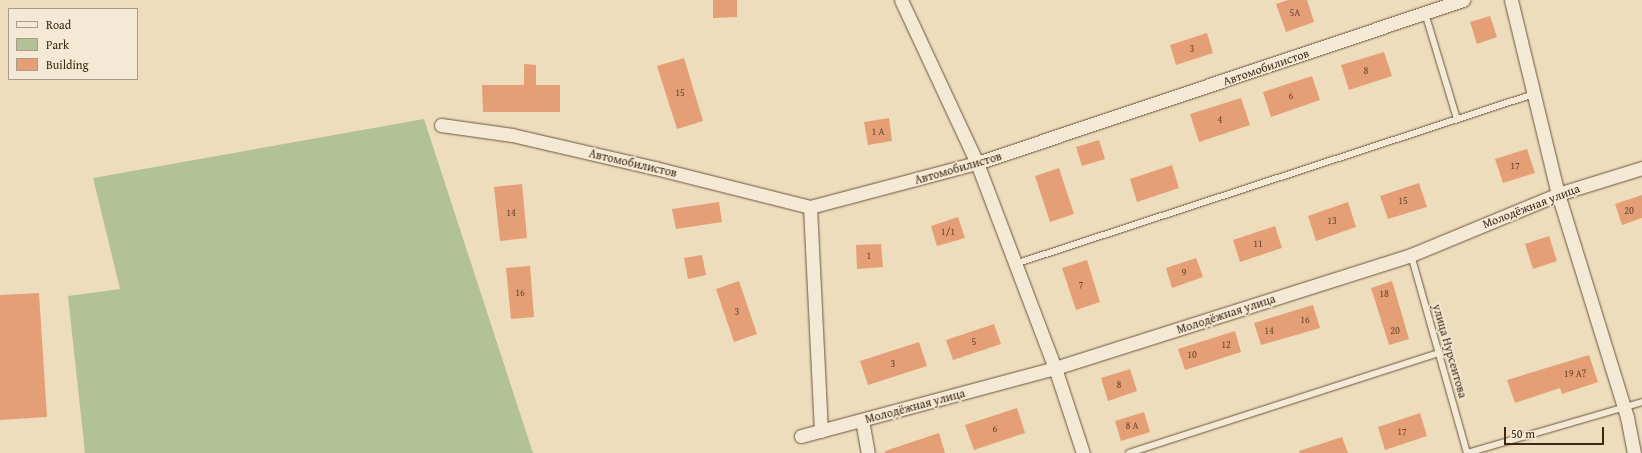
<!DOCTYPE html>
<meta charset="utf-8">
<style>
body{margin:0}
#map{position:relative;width:1642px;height:453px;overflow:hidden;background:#eeddbd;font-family:"Gentium Book Plus",serif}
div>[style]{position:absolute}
.green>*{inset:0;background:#b3c296}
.building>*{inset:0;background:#e49f76}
.roads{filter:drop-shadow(0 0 1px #6a553f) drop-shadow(0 0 1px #6a553f)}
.lane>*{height:6px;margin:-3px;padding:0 3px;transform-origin:3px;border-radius:3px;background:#f4e9d4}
.street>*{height:13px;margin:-6.5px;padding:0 6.5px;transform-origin:6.5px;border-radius:6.5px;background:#f4e9d4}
span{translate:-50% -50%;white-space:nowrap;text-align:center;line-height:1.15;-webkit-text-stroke:3px #f4e9d4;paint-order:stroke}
.number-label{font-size:10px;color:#68462d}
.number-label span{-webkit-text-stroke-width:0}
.street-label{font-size:12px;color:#3e2815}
.legend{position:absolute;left:8px;top:8px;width:130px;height:72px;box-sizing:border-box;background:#f4e9d4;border:1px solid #ab9c88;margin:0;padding:5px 7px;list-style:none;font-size:12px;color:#3e2815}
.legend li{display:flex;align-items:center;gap:8px;height:20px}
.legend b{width:20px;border:1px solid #ab9c88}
.scale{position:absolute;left:1504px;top:427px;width:100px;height:18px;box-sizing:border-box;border:2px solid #3e2815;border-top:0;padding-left:5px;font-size:12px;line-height:14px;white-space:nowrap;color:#3e2815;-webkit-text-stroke:3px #f4e9d4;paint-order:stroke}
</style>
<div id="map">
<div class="green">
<div style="clip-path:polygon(424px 119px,533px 453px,85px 453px,68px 296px,120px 289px,93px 178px)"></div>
</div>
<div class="building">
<div style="clip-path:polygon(713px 0,737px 0,737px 17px,713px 18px)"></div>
<div style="clip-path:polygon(1288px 0,1307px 0,1314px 22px,1286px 32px,1276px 4px)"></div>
<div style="clip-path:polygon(1490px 16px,1497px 37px,1477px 44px,1470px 22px)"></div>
<div style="clip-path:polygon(1207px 33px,1213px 53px,1176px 65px,1170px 45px)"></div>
<div style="clip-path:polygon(1384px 52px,1392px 76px,1349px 90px,1341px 65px)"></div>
<div style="clip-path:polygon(684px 58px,703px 121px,677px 129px,657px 66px)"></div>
<div style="clip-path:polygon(524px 64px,536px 65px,536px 85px,560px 85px,560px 112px,483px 112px,482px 85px,524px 85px)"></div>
<div style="clip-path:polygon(1312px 76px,1320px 100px,1271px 117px,1263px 92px)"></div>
<div style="clip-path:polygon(1241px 98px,1250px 125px,1199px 142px,1190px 114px)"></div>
<div style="clip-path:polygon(889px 118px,892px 141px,868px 145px,864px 122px)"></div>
<div style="clip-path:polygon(1099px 140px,1105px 159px,1082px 166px,1076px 147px)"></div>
<div style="clip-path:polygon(1527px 149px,1535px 173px,1503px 183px,1495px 159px)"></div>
<div style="clip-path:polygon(1172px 165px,1179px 188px,1137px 202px,1130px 179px)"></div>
<div style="clip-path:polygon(1059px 168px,1074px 214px,1050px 222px,1035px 176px)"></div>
<div style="clip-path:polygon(1419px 183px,1427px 207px,1388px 219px,1380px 196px)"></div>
<div style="clip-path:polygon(522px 184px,527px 238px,500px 241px,494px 187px)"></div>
<div style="clip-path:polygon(1642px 195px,1642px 218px,1622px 225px,1615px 204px)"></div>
<div style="clip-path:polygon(719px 202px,722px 222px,676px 229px,672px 209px)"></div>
<div style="clip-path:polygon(1348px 202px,1356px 227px,1316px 241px,1308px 216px)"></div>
<div style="clip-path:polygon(958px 217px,965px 238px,937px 246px,931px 226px)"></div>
<div style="clip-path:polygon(1275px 226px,1282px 248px,1240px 262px,1233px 240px)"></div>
<div style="clip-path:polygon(1549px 236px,1557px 261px,1533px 269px,1525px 244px)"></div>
<div style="clip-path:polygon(881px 244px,883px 267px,857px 269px,856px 245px)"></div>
<div style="clip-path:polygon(702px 255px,706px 275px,688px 279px,684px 258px)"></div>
<div style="clip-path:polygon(1196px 258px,1203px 277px,1172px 288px,1166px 268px)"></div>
<div style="clip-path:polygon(1087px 260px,1100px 302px,1076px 310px,1062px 268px)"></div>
<div style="clip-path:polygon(530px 266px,534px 317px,511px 319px,506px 268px)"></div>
<div style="clip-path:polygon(739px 281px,757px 334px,734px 342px,716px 289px)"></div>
<div style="clip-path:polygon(1392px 281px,1409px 339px,1389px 345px,1371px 288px)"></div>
<div style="clip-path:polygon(39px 293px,47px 417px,0 420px,0 295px)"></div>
<div style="clip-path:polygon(1313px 305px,1320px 328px,1261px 345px,1254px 323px)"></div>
<div style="clip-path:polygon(994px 324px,1001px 344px,953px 360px,946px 340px)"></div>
<div style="clip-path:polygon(1235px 331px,1241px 352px,1185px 370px,1178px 349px)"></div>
<div style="clip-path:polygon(919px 342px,927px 366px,868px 385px,860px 361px)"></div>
<div style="clip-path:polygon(1589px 355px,1598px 382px,1562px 394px,1560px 388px,1515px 403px,1507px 380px)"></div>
<div style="clip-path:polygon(1130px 369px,1137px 391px,1108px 401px,1101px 378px)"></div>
<div style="clip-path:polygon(1017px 408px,1025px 433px,974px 450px,965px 425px)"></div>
<div style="clip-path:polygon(1144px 412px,1150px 432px,1121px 441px,1115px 421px)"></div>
<div style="clip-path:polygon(1420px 413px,1427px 436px,1385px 450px,1378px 427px)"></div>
<div style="clip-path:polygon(939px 433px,945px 453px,885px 453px,885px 451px)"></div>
<div style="clip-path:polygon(1342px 437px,1348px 453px,1300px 453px,1299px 451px)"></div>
</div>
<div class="roads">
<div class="lane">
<div style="left:1425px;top:13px;width:111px;rotate:73.2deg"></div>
<div style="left:1411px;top:255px;width:206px;rotate:74.2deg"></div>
<div style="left:1015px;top:264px;width:546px;rotate:-18.14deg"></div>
<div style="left:1129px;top:453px;width:326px;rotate:-17.9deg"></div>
<div style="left:1467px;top:453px;width:182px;rotate:-16.2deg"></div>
</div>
<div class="street">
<div style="left:901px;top:0;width:180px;rotate:65deg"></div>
<div style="left:977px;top:163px;width:219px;rotate:69.2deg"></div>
<div style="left:1055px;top:368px;width:89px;rotate:71.8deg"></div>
<div style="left:1511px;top:0;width:200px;rotate:76.4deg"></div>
<div style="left:1558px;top:194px;width:233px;rotate:72.8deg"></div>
<div style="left:1627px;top:417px;width:37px;rotate:79deg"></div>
<div style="left:441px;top:125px;width:72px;rotate:8deg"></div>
<div style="left:512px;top:135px;width:147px;rotate:13deg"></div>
<div style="left:655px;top:168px;width:160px;rotate:14.1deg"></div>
<div style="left:810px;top:207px;width:173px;rotate:-14.8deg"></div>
<div style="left:977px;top:163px;width:513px;rotate:-18.54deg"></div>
<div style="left:810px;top:207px;width:224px;rotate:87.2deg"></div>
<div style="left:862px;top:420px;width:34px;rotate:80deg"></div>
<div style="left:801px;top:436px;width:263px;rotate:-15deg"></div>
<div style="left:1055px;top:368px;width:374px;rotate:-17.6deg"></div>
<div style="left:1411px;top:255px;width:159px;rotate:-22.5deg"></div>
<div style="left:1558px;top:194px;width:88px;rotate:-17.2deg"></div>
</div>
</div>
<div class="number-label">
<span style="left:1295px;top:13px">5А</span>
<span style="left:1192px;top:49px">3</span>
<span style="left:1366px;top:71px">8</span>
<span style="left:680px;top:93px">15</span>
<span style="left:1291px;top:96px">6</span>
<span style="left:1220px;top:120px">4</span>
<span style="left:878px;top:132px">1 А</span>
<span style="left:1515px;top:166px">17</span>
<span style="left:1403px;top:201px">15</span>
<span style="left:1629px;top:211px">20</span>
<span style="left:511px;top:213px">14</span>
<span style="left:1332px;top:221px">13</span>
<span style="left:948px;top:232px">1/1</span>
<span style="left:1258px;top:244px">11</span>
<span style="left:869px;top:256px">1</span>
<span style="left:1184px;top:273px">9</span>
<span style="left:1081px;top:285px">7</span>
<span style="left:520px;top:293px">16</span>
<span style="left:1384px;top:294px">18</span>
<span style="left:737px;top:312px">3</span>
<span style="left:1305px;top:320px">16</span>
<span style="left:1269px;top:331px">14</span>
<span style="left:1395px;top:331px">20</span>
<span style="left:974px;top:342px">5</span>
<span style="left:1226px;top:345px">12</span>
<span style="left:1192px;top:355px">10</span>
<span style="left:893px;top:364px">3</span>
<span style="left:1575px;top:374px">19 А?</span>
<span style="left:1119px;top:385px">8</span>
<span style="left:1132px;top:426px">8 А</span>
<span style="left:995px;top:429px">6</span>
<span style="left:1402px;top:432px">17</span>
</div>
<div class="street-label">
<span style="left:1266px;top:67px;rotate:-19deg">Автомобилистов</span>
<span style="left:633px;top:163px;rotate:13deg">Автомобилистов</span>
<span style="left:958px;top:168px;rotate:-16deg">Автомобилистов</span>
<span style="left:1531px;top:206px;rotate:-21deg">Молодёжная улица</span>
<span style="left:1226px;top:314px;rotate:-18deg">Молодёжная улица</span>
<span style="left:1450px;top:351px;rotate:74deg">улица Нурсеитова</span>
<span style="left:915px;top:406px;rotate:-15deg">Молодёжная улица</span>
</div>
<ul class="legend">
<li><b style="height:5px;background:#f4e9d4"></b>Road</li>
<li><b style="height:11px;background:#b3c296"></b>Park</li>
<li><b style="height:11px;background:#e49f76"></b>Building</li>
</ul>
<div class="scale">50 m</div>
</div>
